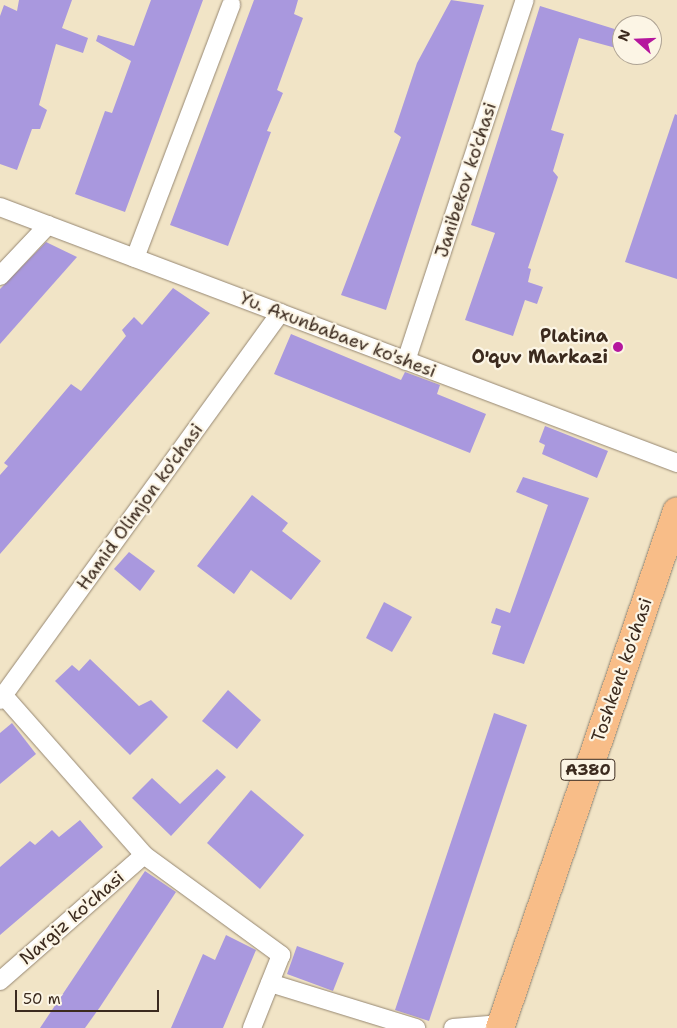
<!DOCTYPE html>
<style>
body{margin:0}
#map{position:relative;width:677px;height:1028px;overflow:hidden;background:#f1e4c6;font-family:"Shantell Sans",sans-serif}
div>[style]{position:absolute}
.building>*{inset:0;background:#a998de}
.roads{filter:drop-shadow(0 0 1px #968772) drop-shadow(0 0 1px #968772)}
.street>*{height:18px;margin:-9px;padding:0 9px;transform-origin:9px;border-radius:9px;background:#fff}
.highway>*{height:28px;margin:-14px;padding:0 14px;transform-origin:14px;border-radius:14px;background:#f8bd88}
.dots>*{width:14px;height:14px;translate:-50% -50%;box-sizing:border-box;border:2px solid #fcf5e5;border-radius:50%}
span{translate:-50% -50%;white-space:nowrap;text-align:center;line-height:1.15;-webkit-text-stroke:4.5px #fcf5e5;paint-order:stroke}
.shield-label span{padding:1px 4px;background:#fcf5e5;border:1px solid;border-radius:4px;-webkit-text-stroke-width:0}
.shield-label{font-size:16px;color:#3b2a1e;font-weight:700}
.street-label{font-size:18px;color:#3b2a1e}
.poi-label{font-size:18px;color:#3b2a1e;font-weight:700}
.right{translate:-100% -50%;text-align:right}
.north{position:absolute;left:612px;top:15px;width:50px;height:50px;box-sizing:border-box;background:#fcf5e5;border:1px solid #afa495;border-radius:50%;rotate:290deg;font-size:14px;font-weight:700;line-height:20px;text-align:center;color:#3b2a1e}
.north::after{content:'';display:block;margin:auto;width:18px;height:22px;background:#b5179e;clip-path:polygon(50% 0,100% 100%,50% 72%,0 100%)}
.scale{position:absolute;left:15px;top:990px;width:144px;height:22px;box-sizing:border-box;border:2px solid #3b2a1e;border-top:0;padding-left:6px;font-size:15px;line-height:18px;white-space:nowrap;color:#3b2a1e;-webkit-text-stroke:4px #fcf5e5;paint-order:stroke}
</style>
<div id="map">
<div class="building">
<div style="clip-path:polygon(19px 0,72px 0,62px 28px,88px 38px,83px 53px,56px 44px,39px 105px,47px 110px,40px 129px,32px 129px,17px 170px,0 164px,0 16px,4px 5px,17px 11px)"></div>
<div style="clip-path:polygon(151px 0,203px 0,125px 212px,75px 194px,105px 111px,112px 113px,131px 61px,96px 41px,98px 35px,134px 46px)"></div>
<div style="clip-path:polygon(254px 0,298px 0,294px 14px,303px 18px,277px 90px,283px 93px,267px 131px,271px 132px,228px 246px,170px 225px)"></div>
<div style="clip-path:polygon(451px 0,484px 5px,386px 310px,341px 295px,401px 137px,394px 132px,417px 63px)"></div>
<div style="clip-path:polygon(540px 6px,621px 31px,616px 48px,579px 38px,551px 130px,564px 134px,553px 171px,558px 177px,528px 268px,531px 269px,528px 282px,543px 287px,537px 304px,525px 300px,513px 336px,465px 320px,495px 233px,471px 225px)"></div>
<div style="clip-path:polygon(675px 114px,677px 115px,677px 279px,625px 262px)"></div>
<div style="clip-path:polygon(46px 242px,77px 257px,0 344px,0 289px)"></div>
<div style="clip-path:polygon(173px 288px,210px 313px,0 554px,0 475px,8px 466px,4px 463px,71px 384px,81px 391px,126px 336px,122px 330px,134px 317px,142px 325px)"></div>
<div style="clip-path:polygon(291px 334px,401px 380px,405px 372px,440px 385px,437px 394px,486px 414px,470px 453px,274px 374px)"></div>
<div style="clip-path:polygon(545px 426px,608px 451px,597px 478px,542px 454px,545px 445px,539px 442px)"></div>
<div style="clip-path:polygon(523px 477px,589px 498px,524px 664px,492px 654px,501px 626px,491px 623px,496px 608px,510px 613px,548px 505px,516px 492px)"></div>
<div style="clip-path:polygon(252px 495px,288px 523px,282px 531px,321px 561px,291px 600px,251px 570px,234px 594px,197px 566px)"></div>
<div style="clip-path:polygon(129px 552px,155px 571px,140px 591px,114px 569px)"></div>
<div style="clip-path:polygon(384px 602px,412px 617px,392px 652px,366px 638px)"></div>
<div style="clip-path:polygon(90px 659px,139px 706px,151px 700px,168px 717px,130px 755px,55px 681px,72px 665px,79px 671px)"></div>
<div style="clip-path:polygon(228px 690px,261px 720px,237px 749px,202px 721px)"></div>
<div style="clip-path:polygon(494px 713px,527px 725px,429px 1021px,395px 1010px)"></div>
<div style="clip-path:polygon(12px 723px,36px 754px,0 784px,0 733px)"></div>
<div style="clip-path:polygon(217px 769px,226px 777px,171px 836px,132px 798px,152px 778px,180px 804px)"></div>
<div style="clip-path:polygon(251px 790px,304px 835px,260px 889px,207px 843px)"></div>
<div style="clip-path:polygon(80px 820px,103px 847px,0 935px,0 867px,30px 841px,35px 845px,52px 830px,59px 837px)"></div>
<div style="clip-path:polygon(145px 871px,176px 892px,100px 1007px,85px 1028px,40px 1028px)"></div>
<div style="clip-path:polygon(226px 935px,256px 950px,223px 1028px,171px 1028px,203px 954px,215px 960px)"></div>
<div style="clip-path:polygon(297px 946px,344px 963px,333px 991px,287px 974px)"></div>
</div>
<div class="roads">
<div class="street">
<div style="left:0;top:207px;width:724px;rotate:20.71deg"></div>
<div style="left:135px;top:258px;width:271px;rotate:-69.2deg"></div>
<div style="left:0;top:276px;width:70px;rotate:-46.7deg"></div>
<div style="left:406px;top:361px;width:380px;rotate:-71.8deg"></div>
<div style="left:4px;top:696px;width:212px;rotate:48.6deg"></div>
<div style="left:144px;top:855px;width:170px;rotate:36.1deg"></div>
<div style="left:281px;top:955px;width:79px;rotate:111.7deg"></div>
<div style="left:0;top:700px;width:478px;rotate:-54.1deg"></div>
<div style="left:0;top:981px;width:191px;rotate:-41.2deg"></div>
<div style="left:270px;top:983px;width:153px;rotate:17.1deg"></div>
<div style="left:453px;top:1028px;width:48px;rotate:-4.8deg"></div>
</div>
<div class="highway">
<div style="left:500px;top:1028px;width:546px;rotate:-71.1deg"></div>
</div>
</div>
<div class="dots">
<div style="left:618px;top:347px;background:#b5179e"></div>
</div>
<div class="shield-label">
<span style="left:588px;top:770px">A380</span>
</div>
<div class="street-label">
<span style="left:466px;top:180px;rotate:-72deg">Janibekov ko'chasi</span>
<span style="left:338px;top:335px;rotate:21deg">Yu. Axunbabaev ko'shesi</span>
<span style="left:140px;top:507px;rotate:-54deg">Hamid Olimjon ko'chasi</span>
<span style="left:622px;top:670px;rotate:-71deg">Toshkent ko'chasi</span>
<span style="left:72px;top:918px;rotate:-41deg">Nargiz ko'chasi</span>
</div>
<div class="poi-label">
<span class="right" style="left:608px;top:347px">Platina<br>O'quv Markazi</span>
</div>
<div class="north">N</div>
<div class="scale">50 m</div>
</div>
